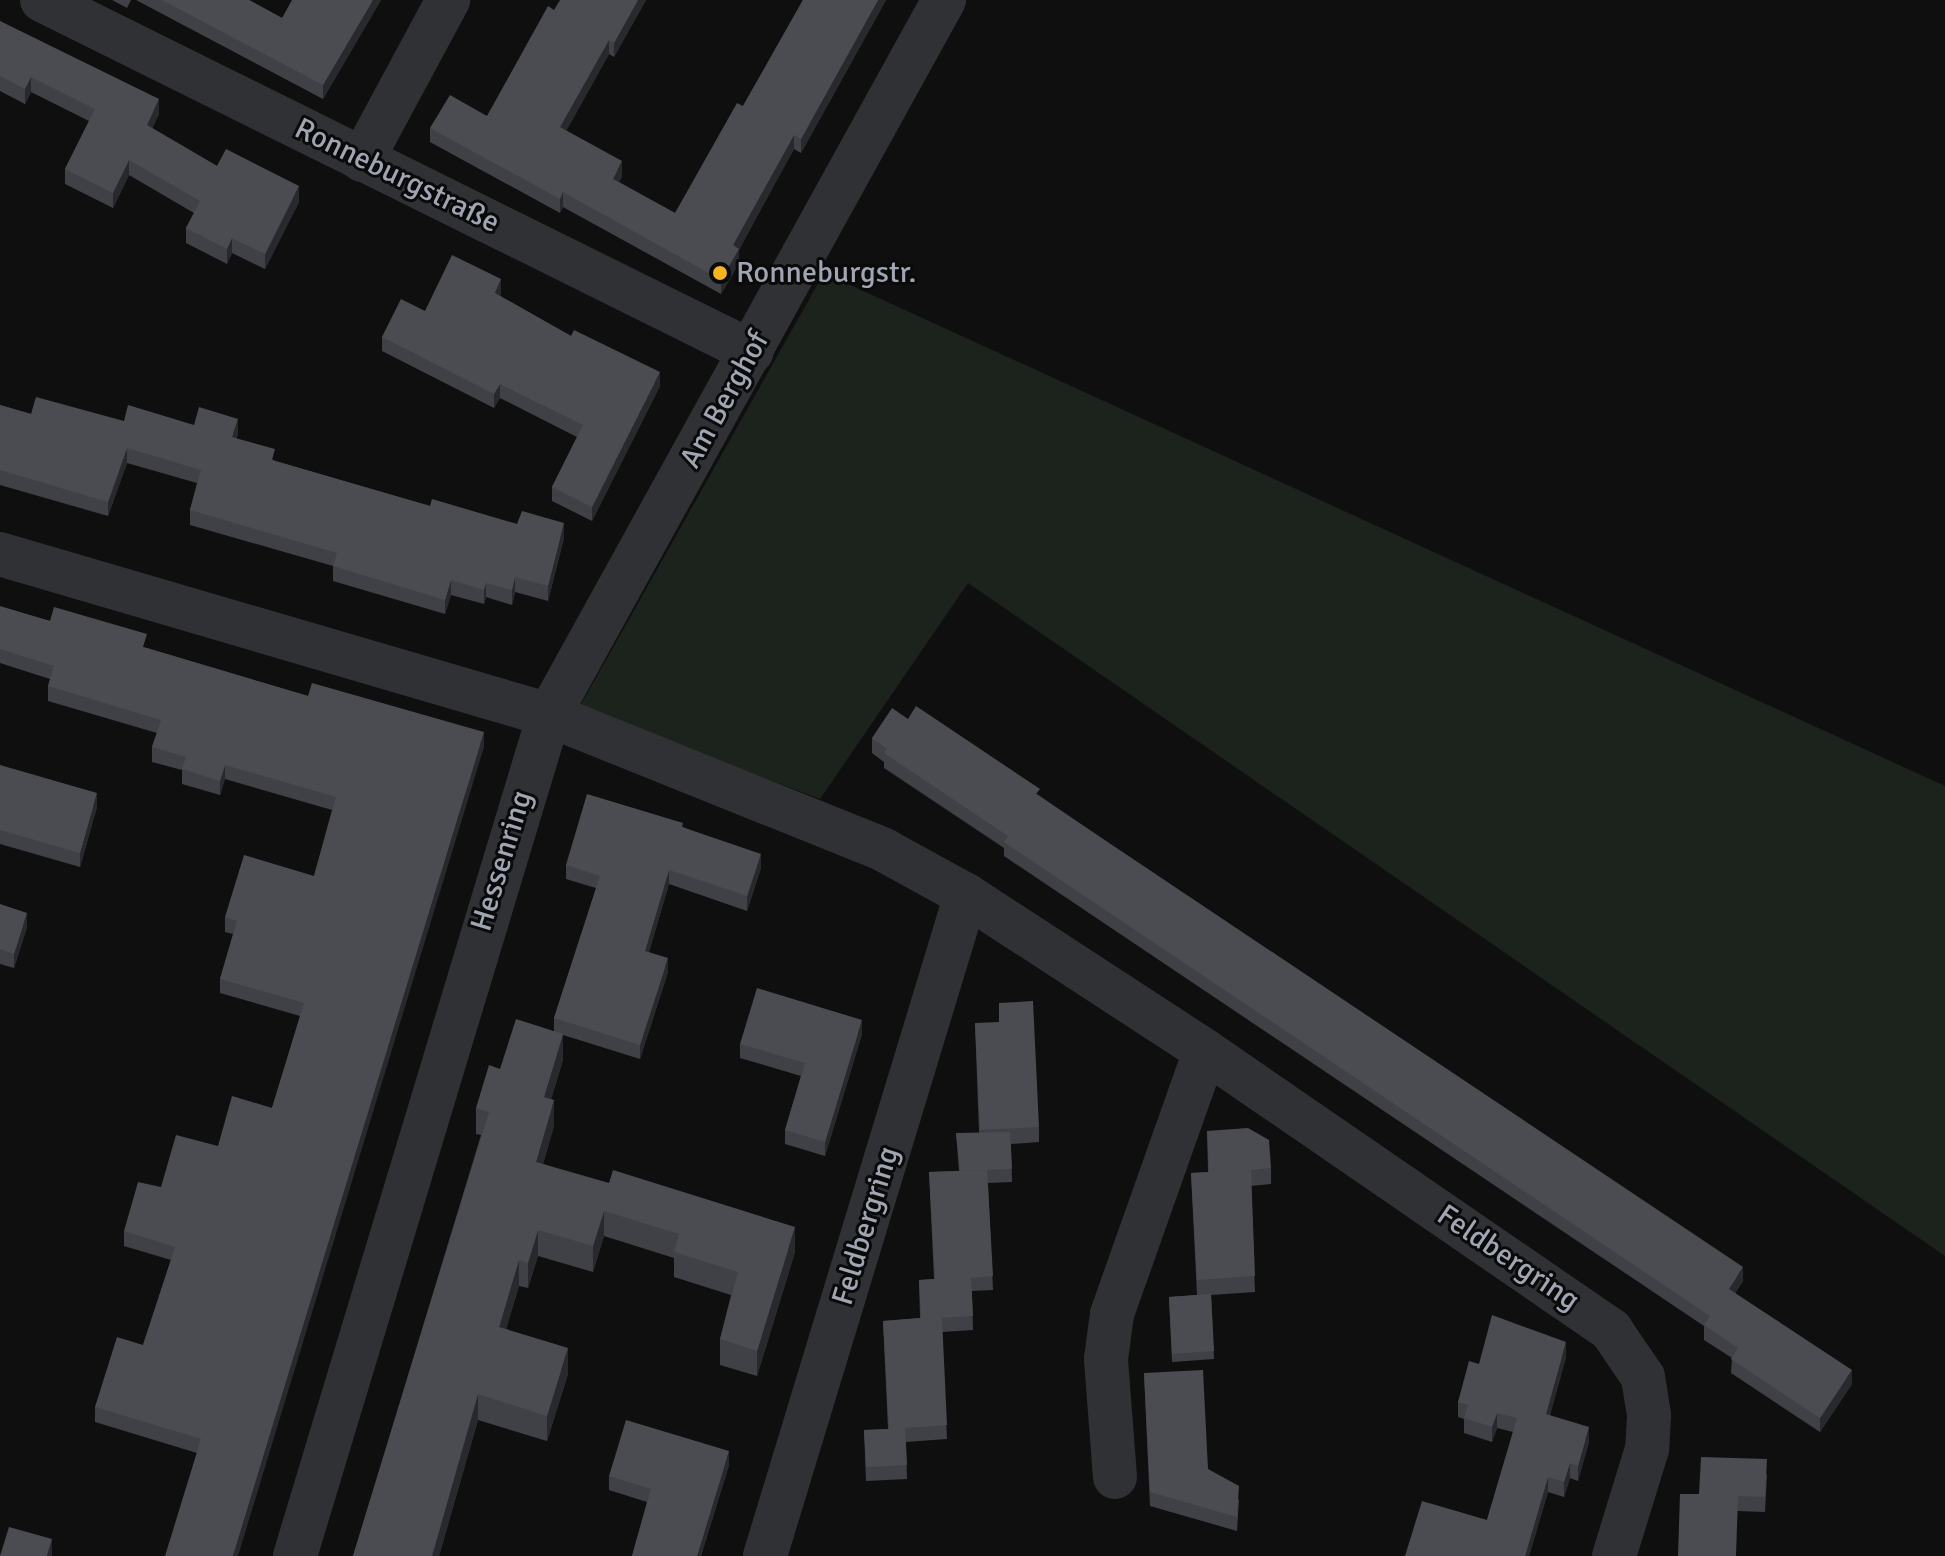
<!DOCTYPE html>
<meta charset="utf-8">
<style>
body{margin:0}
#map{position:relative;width:1945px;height:1556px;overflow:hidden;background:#0f0f10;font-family:Signika,sans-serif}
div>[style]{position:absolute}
.green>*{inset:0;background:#1b231c}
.street>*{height:44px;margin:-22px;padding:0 22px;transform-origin:22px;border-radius:22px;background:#303135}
.wall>*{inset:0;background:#3f4146}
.shaded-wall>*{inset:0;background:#28292c}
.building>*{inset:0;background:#4a4c52}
.dots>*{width:22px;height:22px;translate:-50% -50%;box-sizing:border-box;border:4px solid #0a0a0b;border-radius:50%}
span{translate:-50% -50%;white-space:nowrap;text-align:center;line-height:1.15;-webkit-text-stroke:6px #0a0a0b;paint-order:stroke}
.street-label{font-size:30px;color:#9fa5b2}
.poi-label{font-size:30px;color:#9fa5b2}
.left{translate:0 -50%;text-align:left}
</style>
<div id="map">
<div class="green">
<div style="clip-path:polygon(824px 273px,1945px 786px,1945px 1256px,968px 583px,820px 799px,579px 708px)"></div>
</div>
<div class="street">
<div style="left:42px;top:0;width:792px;rotate:26.37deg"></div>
<div style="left:362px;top:160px;width:182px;rotate:-61.7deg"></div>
<div style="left:0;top:554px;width:572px;rotate:16.34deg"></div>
<div style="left:549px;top:715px;width:361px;rotate:21.9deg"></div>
<div style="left:884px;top:850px;width:94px;rotate:28.8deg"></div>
<div style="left:966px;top:895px;width:285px;rotate:33.1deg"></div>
<div style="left:1205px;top:1051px;width:493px;rotate:34.5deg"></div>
<div style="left:1611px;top:1330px;width:57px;rotate:55.8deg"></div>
<div style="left:1643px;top:1377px;width:39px;rotate:81deg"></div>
<div style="left:1649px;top:1416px;width:33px;rotate:93deg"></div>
<div style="left:1647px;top:1449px;width:112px;rotate:107.1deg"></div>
<div style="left:1115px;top:1477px;width:118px;rotate:-94.4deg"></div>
<div style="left:1106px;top:1359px;width:45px;rotate:-82.4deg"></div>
<div style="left:1112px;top:1314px;width:279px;rotate:-70.5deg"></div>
<div style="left:295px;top:1556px;width:879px;rotate:-73.19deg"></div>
<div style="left:549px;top:715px;width:817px;rotate:-61.08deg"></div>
<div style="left:765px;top:1556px;width:691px;rotate:-73.09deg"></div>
</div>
<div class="wall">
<div style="clip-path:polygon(112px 0,131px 0,127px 8px)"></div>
<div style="clip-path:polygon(136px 0,249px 0,282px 18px,381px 0,323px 99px)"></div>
<div style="clip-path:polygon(646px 0,614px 57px,609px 54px,566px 131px,622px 176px,619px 182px,675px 213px,743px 106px,803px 0,886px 0,801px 153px,794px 149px,774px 185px,739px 250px,739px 263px,721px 294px,563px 207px,560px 213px,430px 142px,430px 128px,487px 116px,554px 10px)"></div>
<div style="clip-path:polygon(0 21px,159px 114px,152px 128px,217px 166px,299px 202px,265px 269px,232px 253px,227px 264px,186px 243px,186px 228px,194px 213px,129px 175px,113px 208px,65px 184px,65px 169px,89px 121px,31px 92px,25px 104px,0 91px)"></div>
<div style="clip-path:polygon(501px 293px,500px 296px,660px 386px,592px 521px,552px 501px,552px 487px,577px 437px,500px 398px,494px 408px,382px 351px,382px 337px,425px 311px)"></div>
<div style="clip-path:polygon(0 405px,31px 414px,124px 421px,194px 425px,238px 434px,236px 438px,275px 461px,430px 506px,564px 538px,548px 601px,515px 592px,512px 605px,486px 597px,484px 604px,451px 595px,445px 614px,333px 581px,333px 566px,190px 525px,190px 510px,197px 483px,127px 463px,108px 516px,0 485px)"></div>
<div style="clip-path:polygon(0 607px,147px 648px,308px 696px,484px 747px,197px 1453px,95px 1422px,95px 1407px,143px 1345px,171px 1260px,124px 1246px,124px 1231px,161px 1187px,272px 1108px,300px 1016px,220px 993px,220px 979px,233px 934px,225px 932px,225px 917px,314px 876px,332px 810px,225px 779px,220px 795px,182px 784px,182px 770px,152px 762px,152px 747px,157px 733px,48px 701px,48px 686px,50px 679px,0 663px)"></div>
<div style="clip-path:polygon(908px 719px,1040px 796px,1743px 1281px,1735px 1293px,1852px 1384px,1820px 1432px,1731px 1373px,1732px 1358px,1704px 1340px,1704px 1326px,1004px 856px,1004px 848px,884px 768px,884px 762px,872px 753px,872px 738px)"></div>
<div style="clip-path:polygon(0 765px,97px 807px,80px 867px,0 844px)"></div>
<div style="clip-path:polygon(683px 827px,761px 868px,747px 911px,669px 884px,649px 952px,668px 972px,640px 1059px,563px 1035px,563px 1060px,551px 1099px,554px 1126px,543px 1164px,795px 1252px,757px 1376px,720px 1365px,720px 1339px,731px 1295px,674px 1277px,674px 1258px,604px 1236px,593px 1272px,538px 1256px,528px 1288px,519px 1286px,506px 1329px,568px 1374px,547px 1441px,478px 1420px,439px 1556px,353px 1556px,481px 1135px,476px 1134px,476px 1108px,500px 1069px,554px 1031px,554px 1018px,596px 888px,566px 879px,566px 865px)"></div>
<div style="clip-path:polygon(0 904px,27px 927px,14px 968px,0 964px)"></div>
<div style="clip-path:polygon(975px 1023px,1039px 1127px,1039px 1142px,1011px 1144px,1012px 1182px,988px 1183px,993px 1290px,972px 1291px,973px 1330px,942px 1332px,947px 1439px,906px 1442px,907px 1479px,866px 1481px,864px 1430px,888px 1429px,883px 1321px,920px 1318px,919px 1280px,934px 1279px,929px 1172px,959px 1171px,956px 1133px,979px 1133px)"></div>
<div style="clip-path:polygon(862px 1034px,825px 1156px,785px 1144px,785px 1130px,801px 1076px,740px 1058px,740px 1044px)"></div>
<div style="clip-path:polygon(1207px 1131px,1271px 1168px,1271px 1184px,1251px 1186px,1255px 1292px,1211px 1295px,1214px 1359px,1172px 1362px,1169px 1297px,1197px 1295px,1191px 1173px,1208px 1172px)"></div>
<div style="clip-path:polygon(1566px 1357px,1550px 1415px,1589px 1442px,1578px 1481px,1570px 1478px,1564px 1497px,1548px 1492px,1529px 1556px,1405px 1556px,1487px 1520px,1513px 1432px,1497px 1428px,1492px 1442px,1464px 1433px,1464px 1419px,1458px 1417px,1458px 1402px,1479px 1364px)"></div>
<div style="clip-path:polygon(1144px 1373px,1208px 1469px,1239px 1500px,1237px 1531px,1150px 1506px)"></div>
<div style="clip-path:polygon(729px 1465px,701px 1556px,632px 1556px,647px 1502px,609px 1490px,609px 1476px)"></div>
<div style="clip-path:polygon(1767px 1474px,1765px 1512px,1738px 1511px,1699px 1494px)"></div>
</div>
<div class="shaded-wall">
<div style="clip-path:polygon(373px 0,381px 0,323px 99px,323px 85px)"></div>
<div style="clip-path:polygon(638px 0,646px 0,614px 57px,614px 43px)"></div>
<div style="clip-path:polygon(878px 0,886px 0,801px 153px,801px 139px)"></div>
<div style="clip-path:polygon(609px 40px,609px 54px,560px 142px,560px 127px)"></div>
<div style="clip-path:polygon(31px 77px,31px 92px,25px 104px,25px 89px)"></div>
<div style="clip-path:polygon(159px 99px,159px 114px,147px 140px,147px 125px)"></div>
<div style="clip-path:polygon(794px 135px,794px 149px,739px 250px,739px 263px,721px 294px,721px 280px,733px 245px)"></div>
<div style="clip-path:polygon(129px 160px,129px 175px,113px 208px,113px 193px)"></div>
<div style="clip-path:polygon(622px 161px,622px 176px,613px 193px,613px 179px)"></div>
<div style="clip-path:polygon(299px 186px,299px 202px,265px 269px,265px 254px)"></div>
<div style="clip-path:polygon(563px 192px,563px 207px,560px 213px,560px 199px)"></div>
<div style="clip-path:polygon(232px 238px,232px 253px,227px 264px,227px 249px)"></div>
<div style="clip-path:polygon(501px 279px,501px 293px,495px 307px,495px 293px)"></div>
<div style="clip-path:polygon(660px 372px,660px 386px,592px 521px,592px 507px)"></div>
<div style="clip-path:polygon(500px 384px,500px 398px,494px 408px,494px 394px)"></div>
<div style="clip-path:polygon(238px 419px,238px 434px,232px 452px,232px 437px)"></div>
<div style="clip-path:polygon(127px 448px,127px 463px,108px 516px,108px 502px)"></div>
<div style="clip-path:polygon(564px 523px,564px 538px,548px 601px,548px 586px)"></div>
<div style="clip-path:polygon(515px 577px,515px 592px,512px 605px,512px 590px)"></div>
<div style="clip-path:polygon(451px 580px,451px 595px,445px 614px,445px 600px)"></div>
<div style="clip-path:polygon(486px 583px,486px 597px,484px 604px,484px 590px)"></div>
<div style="clip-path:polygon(484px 732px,484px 747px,238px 1556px,233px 1556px)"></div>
<div style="clip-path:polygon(225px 765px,225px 779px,220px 795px,220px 781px)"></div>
<div style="clip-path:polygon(97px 793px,97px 807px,80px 867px,80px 853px)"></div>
<div style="clip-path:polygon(761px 854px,761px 868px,747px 911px,747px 896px)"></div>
<div style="clip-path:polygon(669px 870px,669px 884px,645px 965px,645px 951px)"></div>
<div style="clip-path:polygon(27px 913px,27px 927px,14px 968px,14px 954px)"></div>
<div style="clip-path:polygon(668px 958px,668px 972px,640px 1059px,640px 1045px)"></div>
<div style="clip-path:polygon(862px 1020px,862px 1034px,825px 1156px,825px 1142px)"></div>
<div style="clip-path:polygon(563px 1034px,563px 1060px,544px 1123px,544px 1097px)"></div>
<div style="clip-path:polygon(554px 1100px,554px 1126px,536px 1188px,536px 1162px)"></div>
<div style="clip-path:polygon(604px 1211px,604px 1236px,593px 1272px,593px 1246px)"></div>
<div style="clip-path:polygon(795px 1227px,795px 1252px,757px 1376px,757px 1351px)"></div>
<div style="clip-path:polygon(538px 1230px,538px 1256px,528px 1288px,528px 1263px)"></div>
<div style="clip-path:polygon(519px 1260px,519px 1286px,499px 1352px,499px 1327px)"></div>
<div style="clip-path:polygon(1743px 1267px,1743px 1281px,1729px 1303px,1729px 1289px)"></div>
<div style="clip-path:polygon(1566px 1342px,1566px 1357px,1546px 1429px,1546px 1414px)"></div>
<div style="clip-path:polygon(568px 1348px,568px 1374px,547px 1441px,547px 1416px)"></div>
<div style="clip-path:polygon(1852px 1370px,1852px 1384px,1820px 1432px,1820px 1418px)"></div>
<div style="clip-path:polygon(478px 1394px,478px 1420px,439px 1556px,432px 1556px)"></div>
<div style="clip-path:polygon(1497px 1413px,1497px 1428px,1492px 1442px,1492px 1427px)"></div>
<div style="clip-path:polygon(1589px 1427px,1589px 1442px,1578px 1481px,1578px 1466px)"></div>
<div style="clip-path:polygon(729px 1451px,729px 1465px,701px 1556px,697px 1556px)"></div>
<div style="clip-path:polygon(1570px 1463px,1570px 1478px,1564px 1497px,1564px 1482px)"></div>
<div style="clip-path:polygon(1548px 1477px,1548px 1492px,1529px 1556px,1525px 1556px)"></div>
<div style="clip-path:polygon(52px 1539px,52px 1556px,47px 1556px)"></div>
</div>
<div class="building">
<div style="clip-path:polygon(162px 0,249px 0,282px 18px,292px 0,373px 0,323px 85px)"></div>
<div style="clip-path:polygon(560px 0,638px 0,614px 43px,609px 40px,560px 127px,622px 161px,613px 179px,675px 213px,737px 103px,743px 106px,803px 0,878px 0,801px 139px,794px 135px,774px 171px,733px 245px,739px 249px,721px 280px,563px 192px,560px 199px,430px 128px,450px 95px,487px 116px,548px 6px,554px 10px)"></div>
<div style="clip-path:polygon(0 21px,159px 99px,147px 125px,217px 166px,226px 149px,299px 186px,265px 254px,232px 238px,227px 249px,186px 228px,200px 201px,129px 160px,113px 193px,65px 169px,95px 109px,31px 77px,25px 89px,0 76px)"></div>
<div style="clip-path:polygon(452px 255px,501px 279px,495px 293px,571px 336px,574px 330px,660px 372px,592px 507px,552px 487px,583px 425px,500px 384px,494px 394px,382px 337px,401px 299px,425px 311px)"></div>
<div style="clip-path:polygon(36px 397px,124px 421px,128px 405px,194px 425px,199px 407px,238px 419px,232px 437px,275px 449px,272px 460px,430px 506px,432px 499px,517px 524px,522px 511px,564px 523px,548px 586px,515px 577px,512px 590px,486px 583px,484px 590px,451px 580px,445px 600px,333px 566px,337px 553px,190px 510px,201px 470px,127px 448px,108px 502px,0 470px,0 405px,31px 414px)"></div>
<div style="clip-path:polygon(0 606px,50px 621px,54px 607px,147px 634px,143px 647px,308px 696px,312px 683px,484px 732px,233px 1556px,165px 1556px,201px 1439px,95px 1407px,117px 1337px,143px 1345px,175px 1247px,124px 1231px,138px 1182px,161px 1187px,176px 1135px,218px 1146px,232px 1096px,272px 1108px,304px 1003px,220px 979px,237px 921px,225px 917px,244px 855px,314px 876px,336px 797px,225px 765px,220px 781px,182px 769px,186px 757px,152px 747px,161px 720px,48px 686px,54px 666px,0 649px)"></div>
<div style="clip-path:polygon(916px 706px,1040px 789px,1036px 794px,1743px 1267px,1729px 1289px,1852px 1370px,1820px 1418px,1731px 1359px,1738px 1348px,1704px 1325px,1710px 1316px,1004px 842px,1008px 836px,884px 753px,887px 749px,872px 738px,892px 708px,908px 719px)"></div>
<div style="clip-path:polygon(0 765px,97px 793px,80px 853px,0 830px)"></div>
<div style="clip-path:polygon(587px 794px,683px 823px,682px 827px,761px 854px,747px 896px,669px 870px,645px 951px,668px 958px,640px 1045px,554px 1018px,600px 876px,566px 865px)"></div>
<div style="clip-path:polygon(0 904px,27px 913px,14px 954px,0 949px)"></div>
<div style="clip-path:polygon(757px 988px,862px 1020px,825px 1142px,785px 1130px,805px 1063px,740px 1044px)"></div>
<div style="clip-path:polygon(1033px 1001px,1039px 1127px,980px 1130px,975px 1023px,999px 1022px,999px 1003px)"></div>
<div style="clip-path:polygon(516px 1019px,563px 1034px,544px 1097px,554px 1100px,536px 1162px,609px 1183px,613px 1170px,795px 1227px,757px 1351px,720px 1339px,738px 1272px,674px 1252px,679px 1234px,604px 1211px,593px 1246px,538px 1230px,528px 1263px,519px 1260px,499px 1327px,568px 1348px,547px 1416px,478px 1394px,432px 1556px,353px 1556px,489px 1112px,476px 1108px,489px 1065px,500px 1069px)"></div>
<div style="clip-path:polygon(1248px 1128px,1269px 1140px,1271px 1168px,1251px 1170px,1255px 1276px,1197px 1280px,1191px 1173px,1209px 1172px,1207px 1131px)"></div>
<div style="clip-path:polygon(1010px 1132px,1012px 1169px,960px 1171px,956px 1133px)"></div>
<div style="clip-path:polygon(987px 1170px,993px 1276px,971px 1278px,973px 1316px,942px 1318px,947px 1425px,905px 1428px,907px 1465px,866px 1467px,864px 1430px,889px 1429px,883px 1321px,921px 1318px,919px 1280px,935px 1279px,929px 1172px)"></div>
<div style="clip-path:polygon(1211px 1294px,1214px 1351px,1172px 1354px,1169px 1297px)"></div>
<div style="clip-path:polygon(1492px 1315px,1566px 1342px,1546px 1414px,1589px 1427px,1578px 1466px,1570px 1463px,1564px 1482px,1548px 1477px,1525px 1556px,1405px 1556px,1422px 1501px,1487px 1520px,1517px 1418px,1497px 1413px,1492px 1427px,1464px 1418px,1468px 1405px,1458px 1402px,1469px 1361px,1479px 1364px)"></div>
<div style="clip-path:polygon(1203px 1370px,1208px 1469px,1239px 1486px,1237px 1517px,1150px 1492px,1144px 1373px)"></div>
<div style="clip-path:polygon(626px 1420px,729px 1451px,697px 1556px,632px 1556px,651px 1489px,609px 1476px)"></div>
<div style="clip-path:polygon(1701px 1457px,1767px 1459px,1765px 1497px,1738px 1496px,1736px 1556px,1678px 1556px,1680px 1494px,1699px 1494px)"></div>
<div style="clip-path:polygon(9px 1527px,52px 1539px,47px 1556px,0 1556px)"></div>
</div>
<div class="dots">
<div style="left:720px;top:273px;background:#f7b220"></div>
</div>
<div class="street-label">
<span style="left:397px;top:176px;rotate:26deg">Ronneburgstraße</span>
<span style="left:725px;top:400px;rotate:-61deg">Am Berghof</span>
<span style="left:502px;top:861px;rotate:-73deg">Hessenring</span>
<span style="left:866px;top:1226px;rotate:-73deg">Feldbergring</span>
<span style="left:1508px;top:1258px;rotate:34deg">Feldbergring</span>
</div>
<div class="poi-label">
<span class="left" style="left:736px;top:273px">Ronneburgstr.</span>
</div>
</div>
